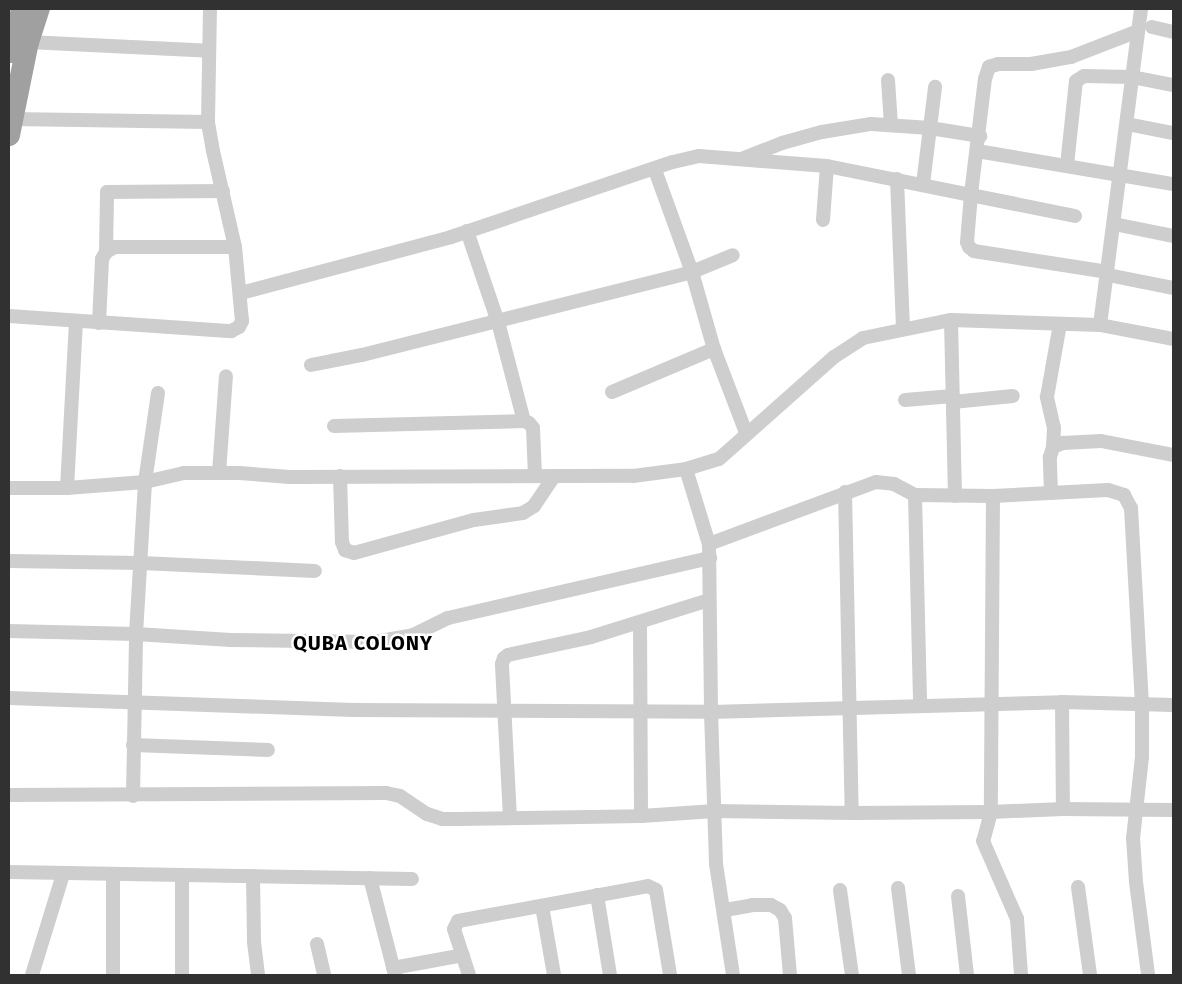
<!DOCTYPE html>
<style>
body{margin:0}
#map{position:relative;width:1182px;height:984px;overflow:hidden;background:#fff;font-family:"Fira Sans",sans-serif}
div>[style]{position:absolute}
.minor>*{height:14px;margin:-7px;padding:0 7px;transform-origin:7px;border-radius:7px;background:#cecece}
.trunk>*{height:22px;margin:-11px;padding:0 11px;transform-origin:11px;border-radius:11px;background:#a0a0a0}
span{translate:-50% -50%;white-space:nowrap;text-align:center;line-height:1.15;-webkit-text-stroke:5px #fff;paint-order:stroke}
.district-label{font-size:20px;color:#000;font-weight:700;letter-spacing:1px}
.frame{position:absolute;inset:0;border:10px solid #313131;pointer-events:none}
</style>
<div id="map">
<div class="minor">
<div style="left:1152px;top:27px;width:22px;rotate:13deg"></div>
<div style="left:28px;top:42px;width:181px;rotate:2.8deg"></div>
<div style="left:888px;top:80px;width:45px;rotate:86.2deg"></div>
<div style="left:12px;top:119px;width:196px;rotate:0.9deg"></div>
<div style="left:1127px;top:124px;width:47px;rotate:11.1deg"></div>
<div style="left:977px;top:151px;width:199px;rotate:9.6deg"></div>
<div style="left:744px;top:158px;width:41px;rotate:-21.5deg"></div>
<div style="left:782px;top:143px;width:41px;rotate:-15.4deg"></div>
<div style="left:822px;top:132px;width:50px;rotate:-9.3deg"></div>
<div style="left:871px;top:124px;width:59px;rotate:3.9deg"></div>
<div style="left:930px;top:128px;width:51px;rotate:9.1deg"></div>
<div style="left:1067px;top:165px;width:84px;rotate:-83.9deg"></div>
<div style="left:1076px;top:81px;width:9px;rotate:-32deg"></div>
<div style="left:1084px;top:76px;width:48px;rotate:1.2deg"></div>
<div style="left:1132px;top:77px;width:42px;rotate:11deg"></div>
<div style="left:655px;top:170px;width:109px;rotate:70.1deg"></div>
<div style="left:692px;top:272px;width:80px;rotate:74.1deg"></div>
<div style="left:714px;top:349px;width:90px;rotate:69.1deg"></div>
<div style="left:897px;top:179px;width:150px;rotate:87.7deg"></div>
<div style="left:923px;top:184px;width:98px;rotate:-82.9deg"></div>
<div style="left:823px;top:220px;width:54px;rotate:-85.8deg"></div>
<div style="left:1114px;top:224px;width:60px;rotate:11.5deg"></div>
<div style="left:467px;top:231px;width:96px;rotate:71.2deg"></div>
<div style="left:498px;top:322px;width:102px;rotate:75.3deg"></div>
<div style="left:106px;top:252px;width:60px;rotate:-89deg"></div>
<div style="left:107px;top:192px;width:116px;rotate:-0.5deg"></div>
<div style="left:1108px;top:272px;width:136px;rotate:-171.1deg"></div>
<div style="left:974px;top:251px;width:6px;rotate:-141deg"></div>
<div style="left:969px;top:247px;width:5px;rotate:-112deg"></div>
<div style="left:967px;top:242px;width:48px;rotate:-85.2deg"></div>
<div style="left:971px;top:194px;width:116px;rotate:-83.1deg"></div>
<div style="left:985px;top:79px;width:13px;rotate:-72deg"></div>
<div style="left:989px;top:67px;width:9px;rotate:-18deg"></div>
<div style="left:998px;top:64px;width:33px"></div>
<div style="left:1031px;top:64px;width:41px;rotate:-9.9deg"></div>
<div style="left:1071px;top:57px;width:72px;rotate:-21.2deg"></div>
<div style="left:1108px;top:275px;width:66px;rotate:11.3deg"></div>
<div style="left:241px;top:293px;width:217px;rotate:-14.9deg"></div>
<div style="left:451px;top:237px;width:234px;rotate:-18.7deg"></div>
<div style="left:673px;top:162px;width:27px;rotate:-13deg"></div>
<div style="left:699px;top:156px;width:128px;rotate:4.5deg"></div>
<div style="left:827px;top:166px;width:253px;rotate:11.4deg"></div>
<div style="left:9px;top:316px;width:223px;rotate:3.9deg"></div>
<div style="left:231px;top:331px;width:9px;rotate:-27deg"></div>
<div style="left:239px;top:327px;width:7px;rotate:-63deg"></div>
<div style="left:242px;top:321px;width:74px;rotate:-95.4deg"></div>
<div style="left:235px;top:247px;width:98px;rotate:-102.9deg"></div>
<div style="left:213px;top:151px;width:29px;rotate:-100deg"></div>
<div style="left:208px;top:122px;width:113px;rotate:-89deg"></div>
<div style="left:951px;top:320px;width:176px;rotate:88.7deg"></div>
<div style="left:99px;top:323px;width:64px;rotate:-87.3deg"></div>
<div style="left:102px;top:259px;width:8px;rotate:-60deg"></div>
<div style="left:106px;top:252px;width:10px;rotate:-29deg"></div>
<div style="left:115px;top:247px;width:120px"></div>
<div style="left:1100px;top:325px;width:319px;rotate:-82.6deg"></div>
<div style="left:311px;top:365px;width:52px;rotate:-11.1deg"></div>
<div style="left:362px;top:355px;width:340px;rotate:-14.1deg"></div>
<div style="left:692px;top:272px;width:44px;rotate:-22.5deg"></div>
<div style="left:612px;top:392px;width:111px;rotate:-22.9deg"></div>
<div style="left:905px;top:400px;width:48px;rotate:-4.8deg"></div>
<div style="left:953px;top:402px;width:60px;rotate:-5.7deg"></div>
<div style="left:334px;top:426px;width:190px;rotate:-1.5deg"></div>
<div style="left:524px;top:421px;width:5px;rotate:22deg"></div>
<div style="left:529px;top:423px;width:6px;rotate:51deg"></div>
<div style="left:533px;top:428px;width:48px;rotate:87.6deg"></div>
<div style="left:1053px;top:447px;width:19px;rotate:-87deg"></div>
<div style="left:1054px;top:428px;width:32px;rotate:-103deg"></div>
<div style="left:1047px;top:397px;width:74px;rotate:-79.9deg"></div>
<div style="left:686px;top:469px;width:78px;rotate:73deg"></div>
<div style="left:709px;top:544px;width:168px;rotate:89.3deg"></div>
<div style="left:711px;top:712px;width:152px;rotate:88.1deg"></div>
<div style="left:716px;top:864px;width:112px;rotate:81.3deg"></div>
<div style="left:219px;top:473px;width:97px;rotate:-85.9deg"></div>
<div style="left:340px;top:476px;width:66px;rotate:88.3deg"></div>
<div style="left:342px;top:542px;width:9px;rotate:69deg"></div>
<div style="left:345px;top:550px;width:9px;rotate:18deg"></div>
<div style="left:354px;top:553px;width:124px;rotate:-15.4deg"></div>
<div style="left:474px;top:520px;width:49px;rotate:-8.1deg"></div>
<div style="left:523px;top:513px;width:13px;rotate:-32deg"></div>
<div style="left:534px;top:506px;width:36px;rotate:-56deg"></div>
<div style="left:9px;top:488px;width:58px"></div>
<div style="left:67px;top:488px;width:78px;rotate:-4.4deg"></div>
<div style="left:145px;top:482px;width:40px;rotate:-13deg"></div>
<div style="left:184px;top:473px;width:55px"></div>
<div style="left:239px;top:473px;width:51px;rotate:4.5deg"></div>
<div style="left:290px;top:477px;width:343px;rotate:-0.2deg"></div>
<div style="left:633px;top:476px;width:53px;rotate:-7.5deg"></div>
<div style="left:686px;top:469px;width:34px;rotate:-17deg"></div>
<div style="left:719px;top:459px;width:154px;rotate:-41.6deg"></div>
<div style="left:834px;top:357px;width:35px;rotate:-33deg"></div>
<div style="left:863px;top:338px;width:90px;rotate:-11.6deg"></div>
<div style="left:951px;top:320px;width:149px;rotate:1.9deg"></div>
<div style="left:1100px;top:325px;width:74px;rotate:10.9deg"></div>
<div style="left:67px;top:488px;width:166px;rotate:-86.9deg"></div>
<div style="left:845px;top:492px;width:321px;rotate:88.8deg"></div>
<div style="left:1051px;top:493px;width:36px;rotate:-92deg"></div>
<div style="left:1050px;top:457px;width:10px;rotate:-73deg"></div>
<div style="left:1053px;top:447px;width:11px;rotate:-22deg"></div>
<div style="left:1063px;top:443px;width:38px;rotate:-3deg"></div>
<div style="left:1101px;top:441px;width:73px;rotate:11deg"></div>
<div style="left:915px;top:495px;width:210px;rotate:88.6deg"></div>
<div style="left:993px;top:496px;width:316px;rotate:90.4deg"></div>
<div style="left:991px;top:812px;width:30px;rotate:105deg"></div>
<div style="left:983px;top:841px;width:85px;rotate:66.4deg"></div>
<div style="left:1017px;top:919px;width:56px;rotate:85.9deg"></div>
<div style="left:709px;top:544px;width:178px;rotate:-20.4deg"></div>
<div style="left:876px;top:482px;width:18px;rotate:6deg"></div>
<div style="left:894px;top:484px;width:24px;rotate:28deg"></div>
<div style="left:915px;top:495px;width:78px;rotate:0.7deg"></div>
<div style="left:993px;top:496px;width:115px;rotate:-3deg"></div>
<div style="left:1108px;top:490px;width:17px;rotate:17deg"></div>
<div style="left:1124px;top:495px;width:15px;rotate:62deg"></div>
<div style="left:1131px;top:508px;width:197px;rotate:86.8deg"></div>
<div style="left:1142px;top:705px;width:52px;rotate:90deg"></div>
<div style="left:1142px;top:757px;width:81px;rotate:96.3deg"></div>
<div style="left:1133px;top:838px;width:44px;rotate:86.1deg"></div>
<div style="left:1136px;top:882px;width:94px;rotate:82.6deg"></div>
<div style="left:9px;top:561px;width:132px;rotate:0.9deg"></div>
<div style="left:141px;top:563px;width:174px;rotate:2.6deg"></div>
<div style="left:640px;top:622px;width:194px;rotate:89.7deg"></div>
<div style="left:9px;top:631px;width:127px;rotate:1.4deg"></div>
<div style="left:136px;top:634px;width:95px;rotate:3.6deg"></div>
<div style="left:231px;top:640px;width:143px;rotate:0.8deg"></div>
<div style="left:374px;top:642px;width:40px;rotate:-10deg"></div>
<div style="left:413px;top:635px;width:39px;rotate:-26deg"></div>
<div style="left:448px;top:618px;width:269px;rotate:-12.9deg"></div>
<div style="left:9px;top:698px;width:345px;rotate:2deg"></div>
<div style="left:354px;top:710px;width:357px;rotate:0.3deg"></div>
<div style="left:711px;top:712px;width:351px;rotate:-1.6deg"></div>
<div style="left:1062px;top:702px;width:107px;rotate:89.5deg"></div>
<div style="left:1062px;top:702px;width:111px;rotate:1.5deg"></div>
<div style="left:133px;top:745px;width:135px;rotate:2.1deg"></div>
<div style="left:9px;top:795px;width:377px;rotate:-0.3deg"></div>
<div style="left:386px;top:793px;width:14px;rotate:12deg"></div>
<div style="left:400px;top:796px;width:32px;rotate:34deg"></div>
<div style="left:427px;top:814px;width:16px;rotate:18deg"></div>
<div style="left:442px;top:819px;width:16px"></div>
<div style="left:458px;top:819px;width:183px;rotate:-0.9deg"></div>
<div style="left:641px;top:816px;width:74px;rotate:-3.9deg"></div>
<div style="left:715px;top:811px;width:137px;rotate:0.8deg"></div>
<div style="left:852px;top:813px;width:139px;rotate:-0.4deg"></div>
<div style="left:991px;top:812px;width:72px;rotate:-2.4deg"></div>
<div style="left:1063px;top:809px;width:110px;rotate:0.5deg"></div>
<div style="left:133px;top:796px;width:162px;rotate:-88.9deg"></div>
<div style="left:136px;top:634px;width:152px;rotate:-86.6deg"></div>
<div style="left:145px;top:482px;width:90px;rotate:-81.7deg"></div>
<div style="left:510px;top:818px;width:154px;rotate:-93deg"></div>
<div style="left:502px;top:664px;width:6px;rotate:-72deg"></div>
<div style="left:504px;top:658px;width:5px;rotate:-37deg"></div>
<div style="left:508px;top:655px;width:85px;rotate:-12.2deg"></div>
<div style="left:591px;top:637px;width:124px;rotate:-17.4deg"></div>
<div style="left:9px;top:872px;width:403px;rotate:1deg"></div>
<div style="left:182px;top:876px;width:99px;rotate:90deg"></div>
<div style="left:253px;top:876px;width:66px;rotate:89.1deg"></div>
<div style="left:254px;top:942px;width:33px;rotate:83deg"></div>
<div style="left:370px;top:878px;width:100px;rotate:75.5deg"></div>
<div style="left:1078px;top:887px;width:89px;rotate:82.2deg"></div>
<div style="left:898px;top:888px;width:88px;rotate:82.8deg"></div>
<div style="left:840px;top:890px;width:86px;rotate:82deg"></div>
<div style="left:597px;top:895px;width:81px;rotate:80.8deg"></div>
<div style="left:958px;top:896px;width:80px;rotate:83.5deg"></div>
<div style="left:542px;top:906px;width:70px;rotate:80.1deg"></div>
<div style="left:725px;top:910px;width:27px;rotate:-10deg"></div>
<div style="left:752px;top:905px;width:19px"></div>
<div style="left:771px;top:905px;width:10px;rotate:29deg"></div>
<div style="left:780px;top:910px;width:9px;rotate:58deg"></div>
<div style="left:785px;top:918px;width:57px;rotate:85deg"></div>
<div style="left:317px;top:944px;width:32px;rotate:77deg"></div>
<div style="left:393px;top:968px;width:71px;rotate:-10.5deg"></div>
<div style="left:32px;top:975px;width:106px;rotate:-72.9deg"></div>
<div style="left:113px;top:975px;width:100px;rotate:-90deg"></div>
<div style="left:469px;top:975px;width:48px;rotate:-108.1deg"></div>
<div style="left:454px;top:929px;width:9px;rotate:-63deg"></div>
<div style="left:458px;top:921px;width:193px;rotate:-10.4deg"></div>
<div style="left:648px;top:886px;width:9px;rotate:27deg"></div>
<div style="left:656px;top:890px;width:86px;rotate:80.6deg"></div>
</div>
<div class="trunk">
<div style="left:12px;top:52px;width:44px;rotate:-76.9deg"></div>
<div style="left:9px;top:135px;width:95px;rotate:-78.5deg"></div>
<div style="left:28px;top:42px;width:35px;rotate:-72deg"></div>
</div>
<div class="district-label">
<span style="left:363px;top:643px">QUBA COLONY</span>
</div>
<div class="frame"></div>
</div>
